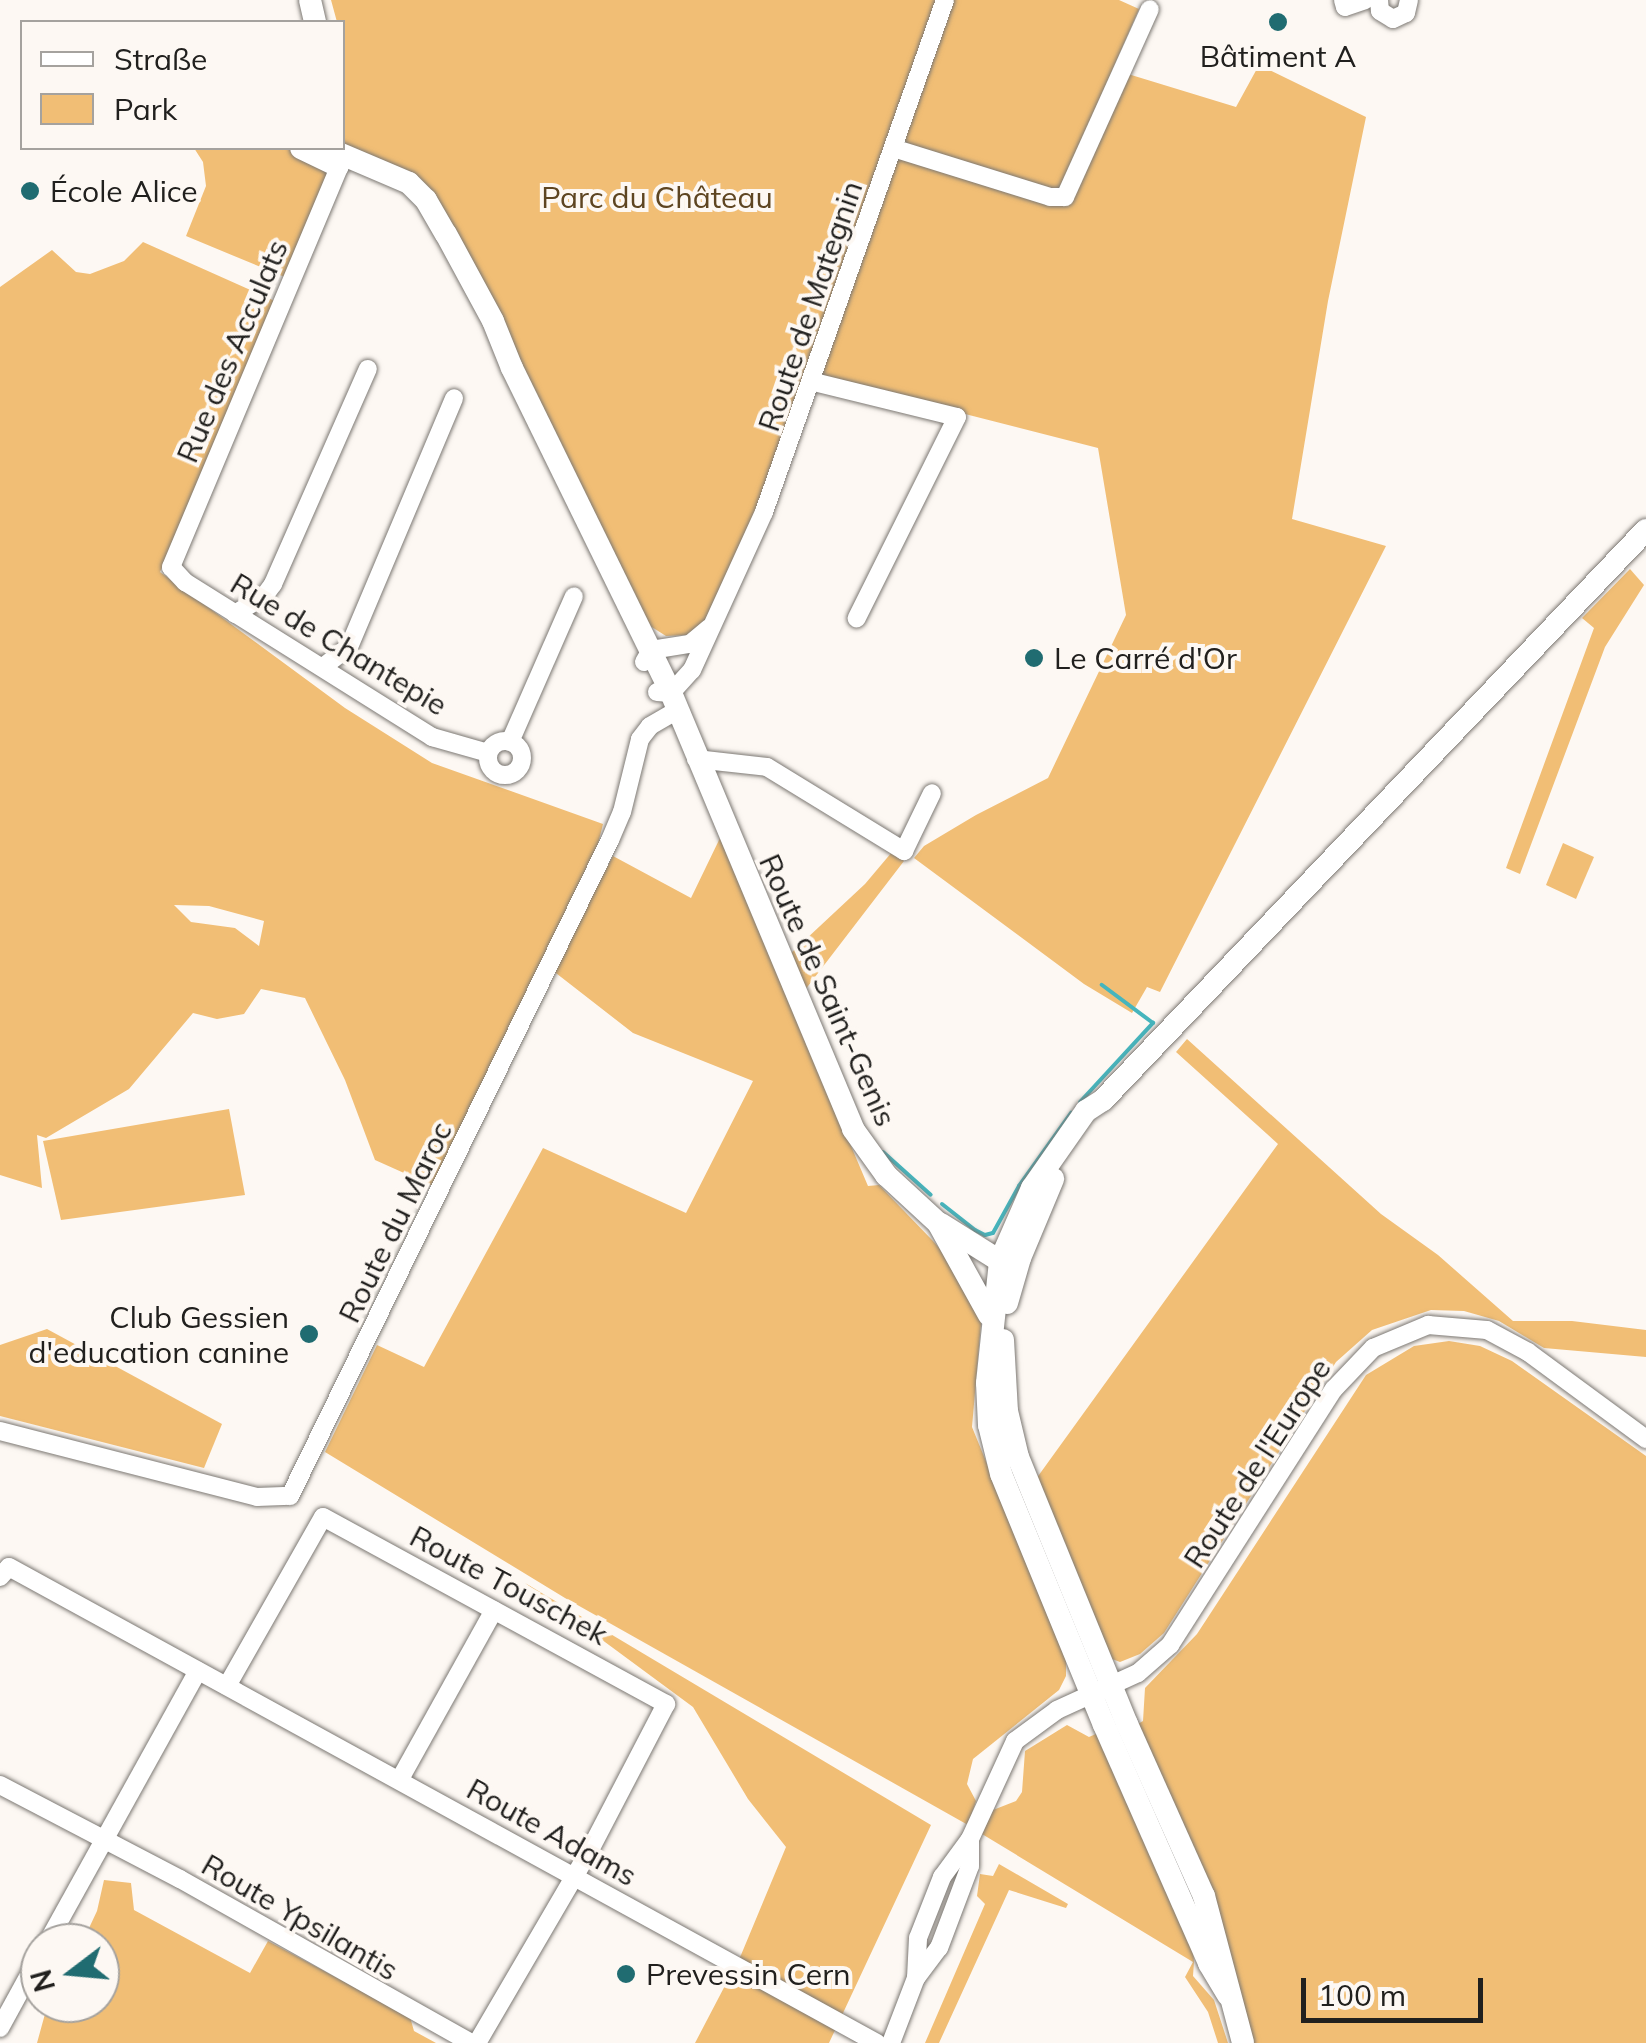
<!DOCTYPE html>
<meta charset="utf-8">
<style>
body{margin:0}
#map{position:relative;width:1646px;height:2043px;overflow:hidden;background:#fdf8f3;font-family:Mulish,sans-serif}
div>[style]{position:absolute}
.green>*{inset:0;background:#f1be75}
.stream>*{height:4px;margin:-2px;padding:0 2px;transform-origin:2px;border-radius:2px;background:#46b5bd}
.roads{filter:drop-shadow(0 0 2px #7c7873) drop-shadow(0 0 2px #7c7873)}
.minor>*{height:18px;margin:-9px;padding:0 9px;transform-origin:9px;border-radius:9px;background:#fff}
.minor>.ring{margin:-9px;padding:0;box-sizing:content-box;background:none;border:18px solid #fff;border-radius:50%}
.major>*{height:22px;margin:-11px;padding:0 11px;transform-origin:11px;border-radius:11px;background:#fff}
.dots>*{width:28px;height:28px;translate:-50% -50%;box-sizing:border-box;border:5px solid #fdf8f3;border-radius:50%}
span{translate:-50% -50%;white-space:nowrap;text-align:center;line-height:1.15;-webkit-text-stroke:8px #fdf8f3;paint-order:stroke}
.poi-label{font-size:30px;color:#21201e}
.left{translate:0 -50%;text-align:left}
.right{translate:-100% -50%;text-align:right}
.park-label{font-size:30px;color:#5e4521}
.street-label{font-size:30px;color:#21201e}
.legend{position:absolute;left:20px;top:20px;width:325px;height:130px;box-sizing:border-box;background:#fdf8f3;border:2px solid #a5a29e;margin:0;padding:12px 18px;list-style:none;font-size:30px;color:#21201e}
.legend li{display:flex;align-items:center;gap:20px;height:50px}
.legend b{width:50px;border:2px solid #a5a29e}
.north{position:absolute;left:20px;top:1923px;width:100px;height:100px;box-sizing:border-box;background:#fdf8f3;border:2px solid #a5a29e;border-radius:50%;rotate:254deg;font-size:28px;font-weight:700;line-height:40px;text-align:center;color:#21201e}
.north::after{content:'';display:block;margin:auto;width:35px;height:45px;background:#206c71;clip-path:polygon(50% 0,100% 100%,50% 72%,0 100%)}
.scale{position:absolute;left:1301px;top:1978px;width:182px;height:45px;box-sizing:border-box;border:5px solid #21201e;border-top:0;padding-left:12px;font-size:30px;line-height:35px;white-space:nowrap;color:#21201e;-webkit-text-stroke:8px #fdf8f3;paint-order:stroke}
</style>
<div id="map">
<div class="green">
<div style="clip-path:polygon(331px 0,938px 0,763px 497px,708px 618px,688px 635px,666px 636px,647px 624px,422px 181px,342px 148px,342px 22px,337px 22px)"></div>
<div style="clip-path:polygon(953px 0,1119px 0,1139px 9px,1061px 187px,1054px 190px,920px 148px,915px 163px,1056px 206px,1072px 199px,1128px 74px,1236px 107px,1259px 65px,1366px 117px,1328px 301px,1292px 519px,1386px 546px,1160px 992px,1147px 987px,1132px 1013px,1084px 984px,914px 858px,924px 846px,976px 815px,1048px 778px,1126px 615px,1098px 448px,820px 377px)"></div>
<div style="clip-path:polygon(194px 148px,293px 148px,329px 172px,287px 278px,186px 236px,206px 186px,203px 162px)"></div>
<div style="clip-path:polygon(evenodd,143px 242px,277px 302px,160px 572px,345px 708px,432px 763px,603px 824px,598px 844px,433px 1186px,375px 1160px,345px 1080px,305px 998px,261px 989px,244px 1014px,217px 1019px,193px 1013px,129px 1089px,46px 1138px,37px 1135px,42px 1188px,0 1175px,0 287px,52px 250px,76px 272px,90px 274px,124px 261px,143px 242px,174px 905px,209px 906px,264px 921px,259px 946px,235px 928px,191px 922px,174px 905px)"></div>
<div style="clip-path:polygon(1630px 569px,1644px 585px,1605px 647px,1520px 874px,1506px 868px,1594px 628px,1582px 618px)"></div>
<div style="clip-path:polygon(720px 838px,868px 1186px,879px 1185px,933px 1241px,959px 1271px,976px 1304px,981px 1323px,972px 1427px,1066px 1658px,1066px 1676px,1059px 1690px,973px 1759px,967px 1784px,976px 1801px,968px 1825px,565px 1598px,325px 1452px,377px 1345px,424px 1367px,543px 1148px,686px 1213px,753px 1081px,633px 1033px,552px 970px,613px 856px,691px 898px)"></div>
<div style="clip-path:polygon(1563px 843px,1594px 857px,1576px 899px,1546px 885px)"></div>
<div style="clip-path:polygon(892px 852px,904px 861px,805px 990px,790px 954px,865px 884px)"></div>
<div style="clip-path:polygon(1187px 1039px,1381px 1214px,1438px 1255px,1513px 1321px,1572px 1321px,1646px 1330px,1646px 1357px,1544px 1348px,1499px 1321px,1464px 1311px,1431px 1310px,1372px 1330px,1336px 1362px,1164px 1633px,1140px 1654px,1120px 1662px,1112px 1659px,1036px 1479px,1278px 1144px,1176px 1052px)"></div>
<div style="clip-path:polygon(229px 1109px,245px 1195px,61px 1220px,43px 1141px)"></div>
<div style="clip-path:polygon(47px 1329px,222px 1424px,204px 1468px,0 1416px,0 1345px)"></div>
<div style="clip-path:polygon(1449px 1341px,1480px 1346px,1512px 1361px,1646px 1456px,1646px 2043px,1254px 2043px,1138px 1724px,1143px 1721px,1145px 1688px,1197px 1634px,1366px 1375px,1414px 1346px)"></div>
<div style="clip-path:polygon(525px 1583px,931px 1825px,829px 2043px,695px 2043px,741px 1955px,786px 1847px,748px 1799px,693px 1707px)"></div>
<div style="clip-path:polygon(1067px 1725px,1089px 1737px,1098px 1733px,1192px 1939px,1194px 1962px,1193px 1976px,1214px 2000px,1228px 2043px,1218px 2043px,1208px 2012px,1185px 1977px,1193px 1962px,982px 1834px,993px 1810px,1016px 1801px,1022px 1792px,1025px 1751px)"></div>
<div style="clip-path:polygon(999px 1864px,1068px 1904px,1066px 1908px,1009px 1890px,939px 2043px,925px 2043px,985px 1904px,977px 1896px,980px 1874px,993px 1876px)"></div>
<div style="clip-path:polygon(104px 1880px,131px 1883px,134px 1910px,250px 1973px,268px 1941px,410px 2017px,414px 2031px,436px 2043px,37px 2043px,48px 2003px,100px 2003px,100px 1943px,82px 1943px,97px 1911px)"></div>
</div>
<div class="stream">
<div style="left:1080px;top:1102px;width:108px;rotate:-47.3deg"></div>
<div style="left:1153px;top:1023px;width:64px;rotate:-143.3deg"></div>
<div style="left:883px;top:1152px;width:64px;rotate:41.9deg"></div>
<div style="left:942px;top:1204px;width:42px;rotate:38.2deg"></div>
<div style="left:975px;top:1230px;width:11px;rotate:27deg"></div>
<div style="left:985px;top:1235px;width:8px;rotate:-14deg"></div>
<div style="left:993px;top:1233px;width:54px;rotate:-61deg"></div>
<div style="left:1019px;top:1186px;width:90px;rotate:-54.5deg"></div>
</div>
<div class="roads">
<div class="minor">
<div style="left:1343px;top:0;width:7px;rotate:74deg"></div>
<div style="left:1345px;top:7px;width:21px;rotate:-19deg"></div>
<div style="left:1379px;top:0;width:11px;rotate:85deg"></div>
<div style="left:1380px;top:11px;width:15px;rotate:32deg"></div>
<div style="left:1393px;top:19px;width:14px;rotate:-25deg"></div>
<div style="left:1406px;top:13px;width:13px;rotate:-77deg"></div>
<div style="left:893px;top:148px;width:164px;rotate:17.3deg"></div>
<div style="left:1050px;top:197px;width:15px"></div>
<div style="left:1065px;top:197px;width:206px;rotate:-65.7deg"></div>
<div style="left:343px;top:158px;width:444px;rotate:112.8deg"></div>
<div style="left:171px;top:567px;width:21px;rotate:47deg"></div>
<div style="left:185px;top:582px;width:292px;rotate:32.1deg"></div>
<div style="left:432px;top:737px;width:58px;rotate:15.9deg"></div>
<div style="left:814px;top:382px;width:147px;rotate:13.8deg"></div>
<div style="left:957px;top:417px;width:225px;rotate:116.5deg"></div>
<div style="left:235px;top:614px;width:36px;rotate:-32deg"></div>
<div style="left:265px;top:595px;width:14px;rotate:-54deg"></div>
<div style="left:273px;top:584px;width:235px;rotate:-66.2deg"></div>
<div style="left:644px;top:662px;width:14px;rotate:-60deg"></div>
<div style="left:651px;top:650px;width:39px;rotate:-9deg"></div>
<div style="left:690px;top:644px;width:25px;rotate:-40deg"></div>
<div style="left:323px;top:667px;width:33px;rotate:-38deg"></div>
<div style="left:349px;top:647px;width:270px;rotate:-67.1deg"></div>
<div style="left:657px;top:692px;width:14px;rotate:4deg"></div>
<div style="left:671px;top:693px;width:31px;rotate:-48deg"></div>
<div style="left:692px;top:670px;width:174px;rotate:-65.5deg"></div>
<div style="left:764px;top:512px;width:543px;rotate:-70.53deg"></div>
<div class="ring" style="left:488px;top:741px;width:16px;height:16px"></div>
<div style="left:510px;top:742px;width:159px;rotate:-66.3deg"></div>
<div style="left:696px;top:759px;width:71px;rotate:6.4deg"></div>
<div style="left:767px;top:767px;width:161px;rotate:31.5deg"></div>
<div style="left:904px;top:851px;width:64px;rotate:-64.2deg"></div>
<div style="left:0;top:1431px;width:265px;rotate:14.4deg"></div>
<div style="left:257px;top:1497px;width:33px;rotate:-2deg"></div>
<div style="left:290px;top:1496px;width:730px;rotate:-64deg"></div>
<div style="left:610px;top:840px;width:30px;rotate:-67deg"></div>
<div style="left:622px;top:812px;width:75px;rotate:-76.1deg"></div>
<div style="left:640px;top:739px;width:16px;rotate:-52deg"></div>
<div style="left:650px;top:726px;width:32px;rotate:-30deg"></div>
<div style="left:0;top:1577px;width:13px;rotate:-48deg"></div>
<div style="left:9px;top:1567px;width:990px;rotate:28.74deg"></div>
<div style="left:227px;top:1686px;width:194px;rotate:-60.4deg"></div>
<div style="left:323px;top:1517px;width:391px;rotate:28.6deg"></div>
<div style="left:666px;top:1704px;width:162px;rotate:117.5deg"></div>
<div style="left:591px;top:1848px;width:226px;rotate:120.3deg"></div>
<div style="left:400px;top:1779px;width:193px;rotate:-60.9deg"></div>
<div style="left:0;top:1785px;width:203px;rotate:27.6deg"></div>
<div style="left:180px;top:1879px;width:334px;rotate:29.4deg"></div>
<div style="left:47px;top:1943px;width:311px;rotate:-61deg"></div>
<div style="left:916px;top:1978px;width:40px;rotate:-87.1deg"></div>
<div style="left:918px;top:1938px;width:66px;rotate:-68.5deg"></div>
<div style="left:942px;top:1877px;width:47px;rotate:-53.6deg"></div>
<div style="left:0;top:2028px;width:83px;rotate:-61.3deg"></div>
<div style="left:891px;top:2043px;width:70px;rotate:-69deg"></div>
<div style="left:916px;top:1978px;width:38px;rotate:-53deg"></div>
<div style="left:939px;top:1948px;width:88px;rotate:-69.3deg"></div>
<div style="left:970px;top:1866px;width:27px;rotate:-90deg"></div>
<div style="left:970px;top:1839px;width:108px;rotate:-65.3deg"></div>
<div style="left:1015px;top:1741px;width:52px;rotate:-36.4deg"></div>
<div style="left:1057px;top:1710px;width:89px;rotate:-24.6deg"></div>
<div style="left:1138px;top:1673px;width:43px;rotate:-41.2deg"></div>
<div style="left:1170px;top:1645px;width:304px;rotate:-57.4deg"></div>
<div style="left:1334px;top:1389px;width:57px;rotate:-46.4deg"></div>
<div style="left:1373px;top:1348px;width:60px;rotate:-22.7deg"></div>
<div style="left:1428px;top:1325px;width:59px;rotate:4.8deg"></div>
<div style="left:1487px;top:1330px;width:47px;rotate:28.2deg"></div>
<div style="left:1528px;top:1352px;width:147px;rotate:36.4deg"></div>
</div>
<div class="major">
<div style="left:310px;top:0;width:23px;rotate:77deg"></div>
<div style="left:301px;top:148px;width:41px;rotate:25.9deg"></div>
<div style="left:327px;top:148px;width:89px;rotate:23.1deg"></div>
<div style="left:409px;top:183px;width:24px;rotate:45deg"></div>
<div style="left:426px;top:200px;width:39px;rotate:60deg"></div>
<div style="left:446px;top:234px;width:99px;rotate:61.6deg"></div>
<div style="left:493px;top:321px;width:51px;rotate:68deg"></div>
<div style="left:512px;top:368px;width:362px;rotate:63.9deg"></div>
<div style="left:671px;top:693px;width:472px;rotate:67.3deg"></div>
<div style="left:853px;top:1129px;width:57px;rotate:54.3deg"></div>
<div style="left:886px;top:1175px;width:71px;rotate:42.7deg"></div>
<div style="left:938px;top:1223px;width:105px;rotate:61deg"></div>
<div style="left:941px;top:1224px;width:70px;rotate:32.1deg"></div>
<div style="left:1000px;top:1261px;width:13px;rotate:58deg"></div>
<div style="left:1007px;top:1303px;width:47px;rotate:-73.9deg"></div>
<div style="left:1020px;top:1258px;width:86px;rotate:-67.3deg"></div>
<div style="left:1003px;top:1340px;width:71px;rotate:86.8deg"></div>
<div style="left:1007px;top:1411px;width:47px;rotate:76.6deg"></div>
<div style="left:1018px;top:1457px;width:288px;rotate:67.8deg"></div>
<div style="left:1127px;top:1724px;width:188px;rotate:65.9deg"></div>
<div style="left:1204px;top:1896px;width:152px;rotate:75.1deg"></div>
<div style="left:1228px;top:1995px;width:37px;rotate:-121deg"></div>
<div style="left:1209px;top:1963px;width:260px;rotate:-113.8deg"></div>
<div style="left:1104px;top:1725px;width:271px;rotate:-112.3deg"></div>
<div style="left:1001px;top:1474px;width:50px;rotate:-103.8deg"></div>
<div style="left:989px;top:1425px;width:42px;rotate:-92.7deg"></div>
<div style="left:987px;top:1383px;width:123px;rotate:-83.9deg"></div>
<div style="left:1000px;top:1261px;width:80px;rotate:-66.3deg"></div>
<div style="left:1032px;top:1188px;width:94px;rotate:-55deg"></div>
<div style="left:1086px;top:1111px;width:20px;rotate:-33deg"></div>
<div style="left:1103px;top:1100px;width:787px;rotate:-46.39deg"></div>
</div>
</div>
<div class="dots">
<div style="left:1278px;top:22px;background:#206c71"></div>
<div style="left:30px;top:191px;background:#206c71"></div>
<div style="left:1034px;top:658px;background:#206c71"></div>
<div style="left:309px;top:1334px;background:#206c71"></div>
<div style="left:626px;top:1974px;background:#206c71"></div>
</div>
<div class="poi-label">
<span style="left:1278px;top:56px">Bâtiment A</span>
<span class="left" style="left:50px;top:191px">École Alice</span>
<span class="left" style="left:1054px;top:658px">Le Carré d'Or</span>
<span class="right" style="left:289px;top:1334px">Club Gessien<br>d'education canine</span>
<span class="left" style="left:646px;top:1974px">Prevessin Cern</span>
</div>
<div class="park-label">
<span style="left:657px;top:197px">Parc du Château</span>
</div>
<div class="street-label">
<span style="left:810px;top:306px;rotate:-71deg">Route de Mategnin</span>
<span style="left:232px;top:351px;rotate:-67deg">Rue des Acculats</span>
<span style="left:339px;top:644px;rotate:31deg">Rue de Chantepie</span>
<span style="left:828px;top:990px;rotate:66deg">Route de Saint-Genis</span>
<span style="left:395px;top:1222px;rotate:-64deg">Route du Maroc</span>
<span style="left:1257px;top:1463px;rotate:-57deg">Route de l'Europe</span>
<span style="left:509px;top:1585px;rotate:28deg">Route Touschek</span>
<span style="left:552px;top:1832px;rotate:29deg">Route Adams</span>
<span style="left:300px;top:1917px;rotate:30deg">Route Ypsilantis</span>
</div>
<ul class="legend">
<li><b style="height:12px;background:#fff"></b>Straße</li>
<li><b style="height:28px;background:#f1be75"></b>Park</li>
</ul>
<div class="north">N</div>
<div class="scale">100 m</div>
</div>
